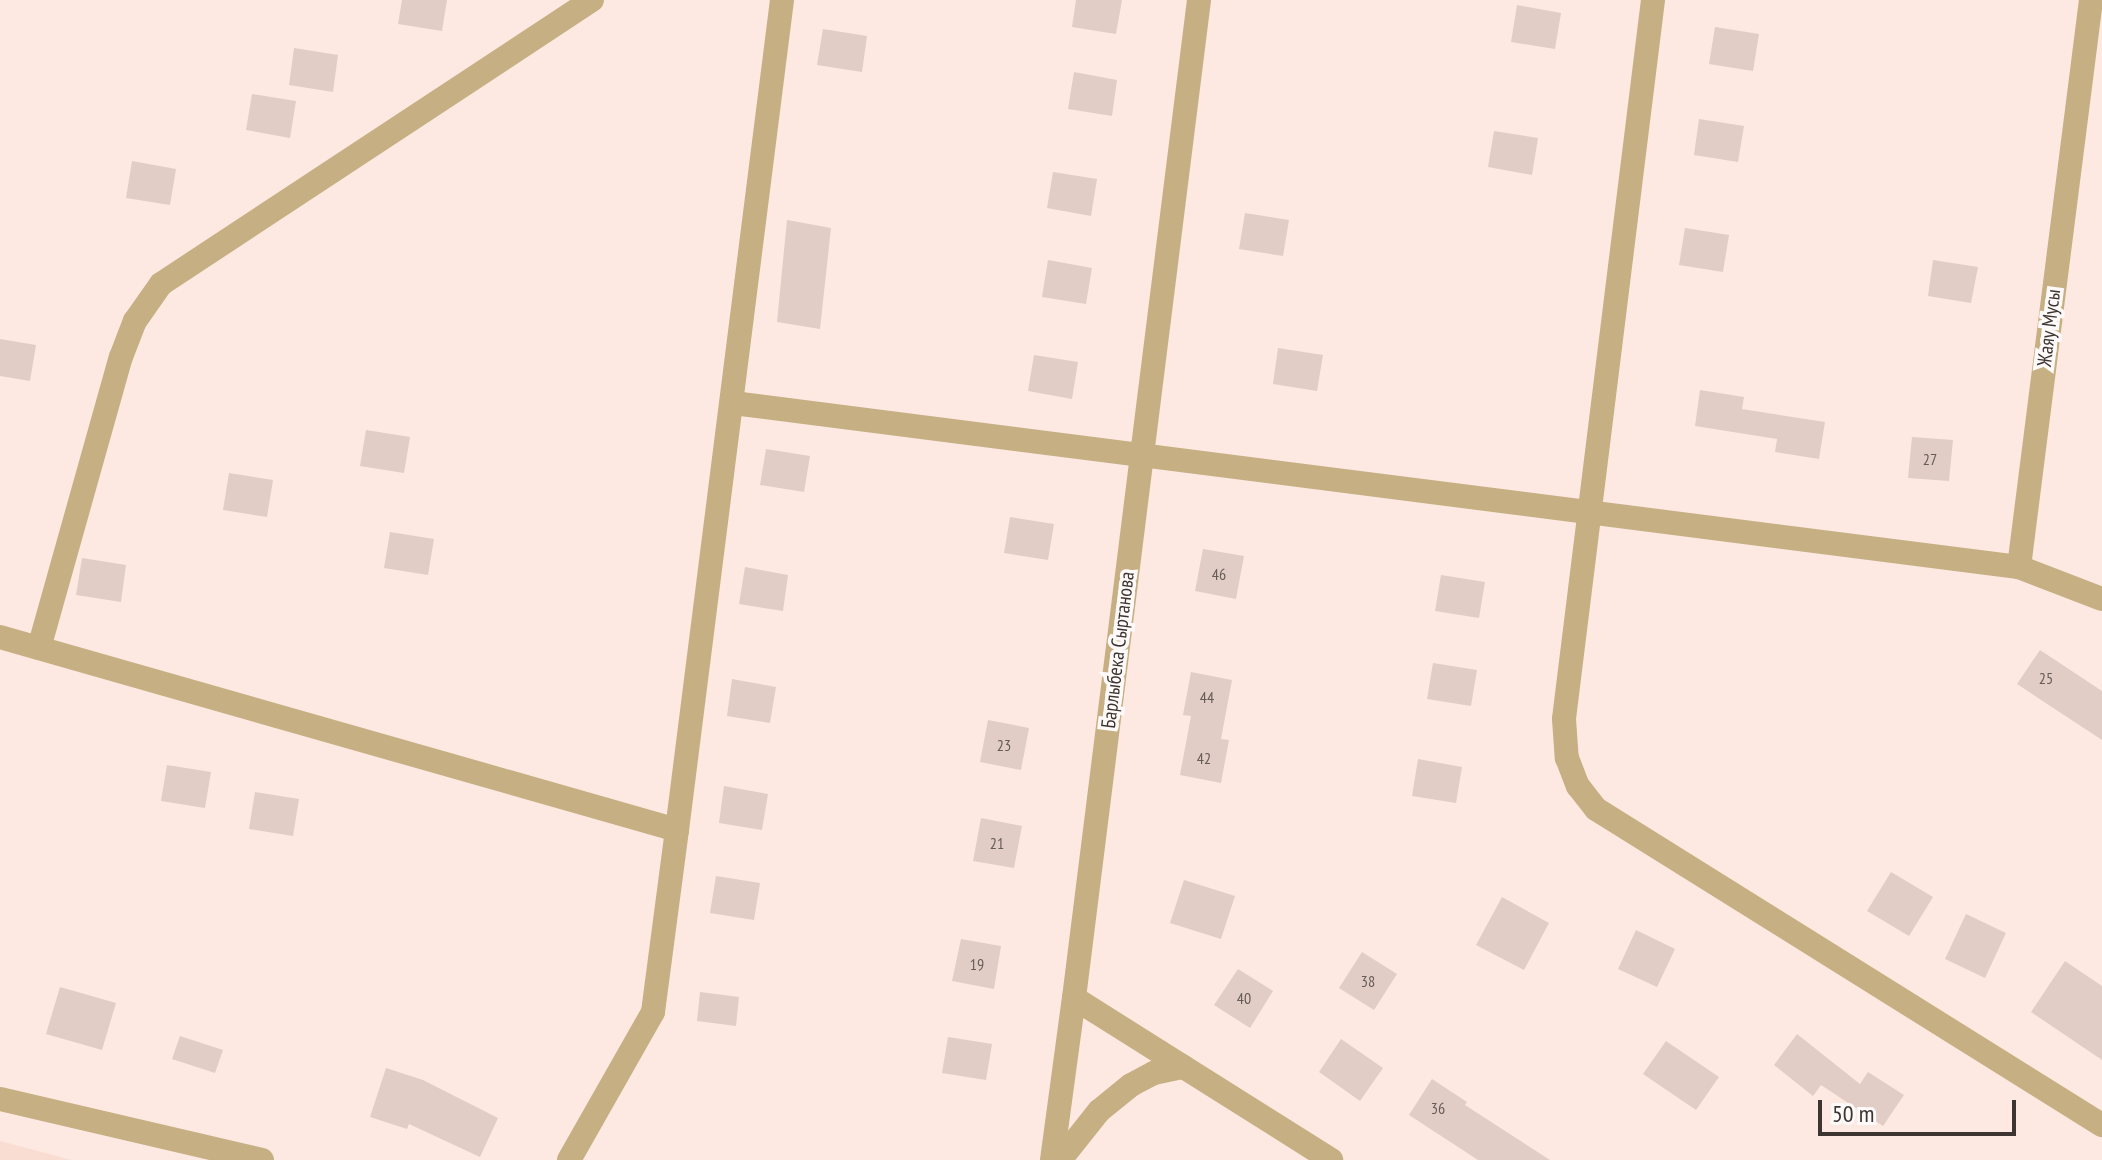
<!DOCTYPE html>
<meta charset="utf-8">
<style>
body{margin:0}
#map{position:relative;width:2102px;height:1160px;overflow:hidden;background:#fde9e2;font-family:"PT Sans Narrow",sans-serif}
div>[style]{position:absolute}
.built>*{inset:0;background:#f9ddd3}
.building>*{inset:0;background:#e1cdc6}
.minor>*{height:24px;margin:-12px;padding:0 12px;transform-origin:12px;border-radius:12px;background:#c6af82}
span{translate:-50% -50%;white-space:nowrap;text-align:center;line-height:1.15;-webkit-text-stroke:7px #fefaf9;paint-order:stroke}
.number-label{font-size:16px;color:#655b57}
.number-label span{-webkit-text-stroke-width:0}
.street-label{font-size:20px;color:#3c3532}
.scale{position:absolute;left:1818px;top:1100px;width:198px;height:36px;box-sizing:border-box;border:4px solid #3c3532;border-top:0;padding-left:10px;font-size:24px;line-height:28px;white-space:nowrap;color:#3c3532;-webkit-text-stroke:6px #fefaf9;paint-order:stroke}
</style>
<div id="map">
<div class="built">
<div style="clip-path:polygon(0 1141px,72px 1160px,0 1160px)"></div>
</div>
<div class="building">
<div style="clip-path:polygon(402px 0,447px 0,442px 31px,398px 24px)"></div>
<div style="clip-path:polygon(1076px 0,1122px 0,1116px 34px,1072px 27px)"></div>
<div style="clip-path:polygon(1517px 5px,1561px 13px,1555px 49px,1511px 42px)"></div>
<div style="clip-path:polygon(1715px 27px,1759px 34px,1753px 71px,1709px 64px)"></div>
<div style="clip-path:polygon(823px 29px,867px 36px,862px 72px,817px 65px)"></div>
<div style="clip-path:polygon(294px 48px,338px 55px,333px 92px,289px 85px)"></div>
<div style="clip-path:polygon(1074px 72px,1117px 80px,1112px 116px,1068px 109px)"></div>
<div style="clip-path:polygon(252px 94px,296px 101px,290px 138px,246px 130px)"></div>
<div style="clip-path:polygon(1699px 119px,1744px 126px,1738px 162px,1694px 155px)"></div>
<div style="clip-path:polygon(1494px 131px,1538px 138px,1532px 175px,1488px 167px)"></div>
<div style="clip-path:polygon(132px 161px,176px 169px,170px 205px,126px 198px)"></div>
<div style="clip-path:polygon(1053px 172px,1097px 179px,1091px 216px,1047px 208px)"></div>
<div style="clip-path:polygon(1245px 213px,1289px 220px,1283px 256px,1239px 249px)"></div>
<div style="clip-path:polygon(787px 220px,831px 228px,820px 329px,777px 322px)"></div>
<div style="clip-path:polygon(1685px 228px,1729px 235px,1723px 272px,1679px 265px)"></div>
<div style="clip-path:polygon(1048px 260px,1092px 268px,1086px 304px,1042px 297px)"></div>
<div style="clip-path:polygon(1933px 260px,1978px 267px,1971px 303px,1928px 296px)"></div>
<div style="clip-path:polygon(0 339px,36px 345px,30px 381px,0 376px)"></div>
<div style="clip-path:polygon(1278px 348px,1323px 355px,1317px 391px,1273px 384px)"></div>
<div style="clip-path:polygon(1034px 355px,1078px 362px,1072px 399px,1028px 391px)"></div>
<div style="clip-path:polygon(1700px 390px,1744px 397px,1742px 409px,1825px 422px,1819px 459px,1775px 452px,1777px 439px,1695px 426px)"></div>
<div style="clip-path:polygon(366px 430px,410px 437px,404px 473px,360px 466px)"></div>
<div style="clip-path:polygon(1912px 437px,1953px 440px,1949px 481px,1908px 478px)"></div>
<div style="clip-path:polygon(766px 449px,810px 456px,804px 492px,760px 485px)"></div>
<div style="clip-path:polygon(229px 473px,273px 480px,267px 517px,223px 510px)"></div>
<div style="clip-path:polygon(1010px 517px,1054px 524px,1048px 560px,1004px 553px)"></div>
<div style="clip-path:polygon(390px 532px,434px 539px,428px 575px,384px 568px)"></div>
<div style="clip-path:polygon(1203px 549px,1244px 556px,1236px 599px,1195px 591px)"></div>
<div style="clip-path:polygon(82px 558px,126px 565px,121px 602px,76px 595px)"></div>
<div style="clip-path:polygon(745px 567px,788px 575px,783px 611px,739px 604px)"></div>
<div style="clip-path:polygon(1441px 575px,1485px 582px,1479px 618px,1435px 611px)"></div>
<div style="clip-path:polygon(2040px 650px,2102px 691px,2102px 740px,2017px 684px)"></div>
<div style="clip-path:polygon(1433px 663px,1477px 670px,1471px 706px,1427px 699px)"></div>
<div style="clip-path:polygon(1191px 672px,1232px 680px,1221px 739px,1229px 740px,1221px 783px,1180px 775px,1191px 716px,1183px 715px)"></div>
<div style="clip-path:polygon(732px 679px,776px 687px,770px 723px,727px 716px)"></div>
<div style="clip-path:polygon(988px 720px,1029px 728px,1021px 770px,980px 762px)"></div>
<div style="clip-path:polygon(1418px 759px,1462px 767px,1456px 803px,1412px 796px)"></div>
<div style="clip-path:polygon(167px 765px,211px 772px,205px 808px,161px 801px)"></div>
<div style="clip-path:polygon(724px 786px,768px 794px,762px 830px,719px 823px)"></div>
<div style="clip-path:polygon(255px 792px,299px 799px,293px 836px,249px 829px)"></div>
<div style="clip-path:polygon(981px 818px,1022px 826px,1014px 868px,973px 861px)"></div>
<div style="clip-path:polygon(1891px 872px,1933px 897px,1909px 936px,1867px 911px)"></div>
<div style="clip-path:polygon(716px 876px,760px 883px,754px 920px,710px 913px)"></div>
<div style="clip-path:polygon(1184px 880px,1235px 896px,1221px 939px,1170px 923px)"></div>
<div style="clip-path:polygon(1502px 897px,1549px 923px,1524px 970px,1476px 945px)"></div>
<div style="clip-path:polygon(1966px 914px,2006px 933px,1985px 978px,1945px 959px)"></div>
<div style="clip-path:polygon(1636px 930px,1675px 949px,1657px 987px,1618px 969px)"></div>
<div style="clip-path:polygon(961px 939px,1001px 946px,994px 989px,952px 981px)"></div>
<div style="clip-path:polygon(1362px 952px,1397px 974px,1374px 1010px,1339px 988px)"></div>
<div style="clip-path:polygon(2065px 961px,2102px 986px,2102px 1060px,2031px 1012px)"></div>
<div style="clip-path:polygon(1238px 969px,1273px 991px,1250px 1028px,1214px 1005px)"></div>
<div style="clip-path:polygon(60px 987px,116px 1003px,102px 1050px,46px 1034px)"></div>
<div style="clip-path:polygon(700px 992px,739px 997px,736px 1026px,697px 1021px)"></div>
<div style="clip-path:polygon(1797px 1034px,1860px 1084px,1868px 1072px,1904px 1095px,1883px 1126px,1821px 1085px,1813px 1096px,1774px 1065px)"></div>
<div style="clip-path:polygon(180px 1036px,223px 1050px,215px 1073px,172px 1059px)"></div>
<div style="clip-path:polygon(948px 1037px,992px 1044px,986px 1080px,942px 1073px)"></div>
<div style="clip-path:polygon(1341px 1039px,1383px 1068px,1360px 1101px,1319px 1072px)"></div>
<div style="clip-path:polygon(1666px 1041px,1719px 1077px,1696px 1110px,1643px 1074px)"></div>
<div style="clip-path:polygon(386px 1068px,423px 1080px,498px 1118px,480px 1157px,409px 1124px,407px 1129px,370px 1117px)"></div>
<div style="clip-path:polygon(1432px 1079px,1467px 1102px,1465px 1105px,1550px 1160px,1478px 1160px,1409px 1115px)"></div>
</div>
<div class="minor">
<div style="left:1199px;top:0;width:1006px;rotate:97.14deg"></div>
<div style="left:1074px;top:998px;width:304px;rotate:32.2deg"></div>
<div style="left:1653px;top:0;width:724px;rotate:97.06deg"></div>
<div style="left:1564px;top:719px;width:39px;rotate:86deg"></div>
<div style="left:1567px;top:758px;width:30px;rotate:69deg"></div>
<div style="left:1578px;top:786px;width:29px;rotate:52deg"></div>
<div style="left:1596px;top:809px;width:597px;rotate:31.99deg"></div>
<div style="left:2091px;top:0;width:572px;rotate:97.24deg"></div>
<div style="left:2019px;top:567px;width:89px;rotate:21.1deg"></div>
<div style="left:733px;top:403px;width:1296px;rotate:7.27deg"></div>
<div style="left:0;top:637px;width:704px;rotate:15.91deg"></div>
<div style="left:677px;top:830px;width:837px;rotate:-82.79deg"></div>
<div style="left:39px;top:648px;width:302px;rotate:-74.3deg"></div>
<div style="left:121px;top:357px;width:39px;rotate:-69deg"></div>
<div style="left:135px;top:321px;width:45px;rotate:-54.9deg"></div>
<div style="left:161px;top:284px;width:516px;rotate:-33.38deg"></div>
<div style="left:0;top:1099px;width:269px;rotate:13.1deg"></div>
<div style="left:569px;top:1160px;width:170px;rotate:-60.4deg"></div>
<div style="left:653px;top:1012px;width:184px;rotate:-82.5deg"></div>
<div style="left:1052px;top:1160px;width:163px;rotate:-82.3deg"></div>
<div style="left:1060px;top:1160px;width:63px;rotate:-51.5deg"></div>
<div style="left:1099px;top:1111px;width:41px;rotate:-39.1deg"></div>
<div style="left:1131px;top:1085px;width:26px;rotate:-28deg"></div>
<div style="left:1154px;top:1073px;width:30px;rotate:-12deg"></div>
</div>
<div class="number-label">
<span style="left:1930px;top:459px">27</span>
<span style="left:1219px;top:574px">46</span>
<span style="left:2046px;top:678px">25</span>
<span style="left:1207px;top:697px">44</span>
<span style="left:1004px;top:745px">23</span>
<span style="left:1204px;top:758px">42</span>
<span style="left:997px;top:843px">21</span>
<span style="left:977px;top:964px">19</span>
<span style="left:1368px;top:981px">38</span>
<span style="left:1244px;top:998px">40</span>
<span style="left:1438px;top:1108px">36</span>
</div>
<div class="street-label">
<span style="left:2049px;top:328px;rotate:-83deg">Жаяу Мусы</span>
<span style="left:1118px;top:650px;rotate:-83deg">Барлыбека Сыртанова</span>
</div>
<div class="scale">50 m</div>
</div>
